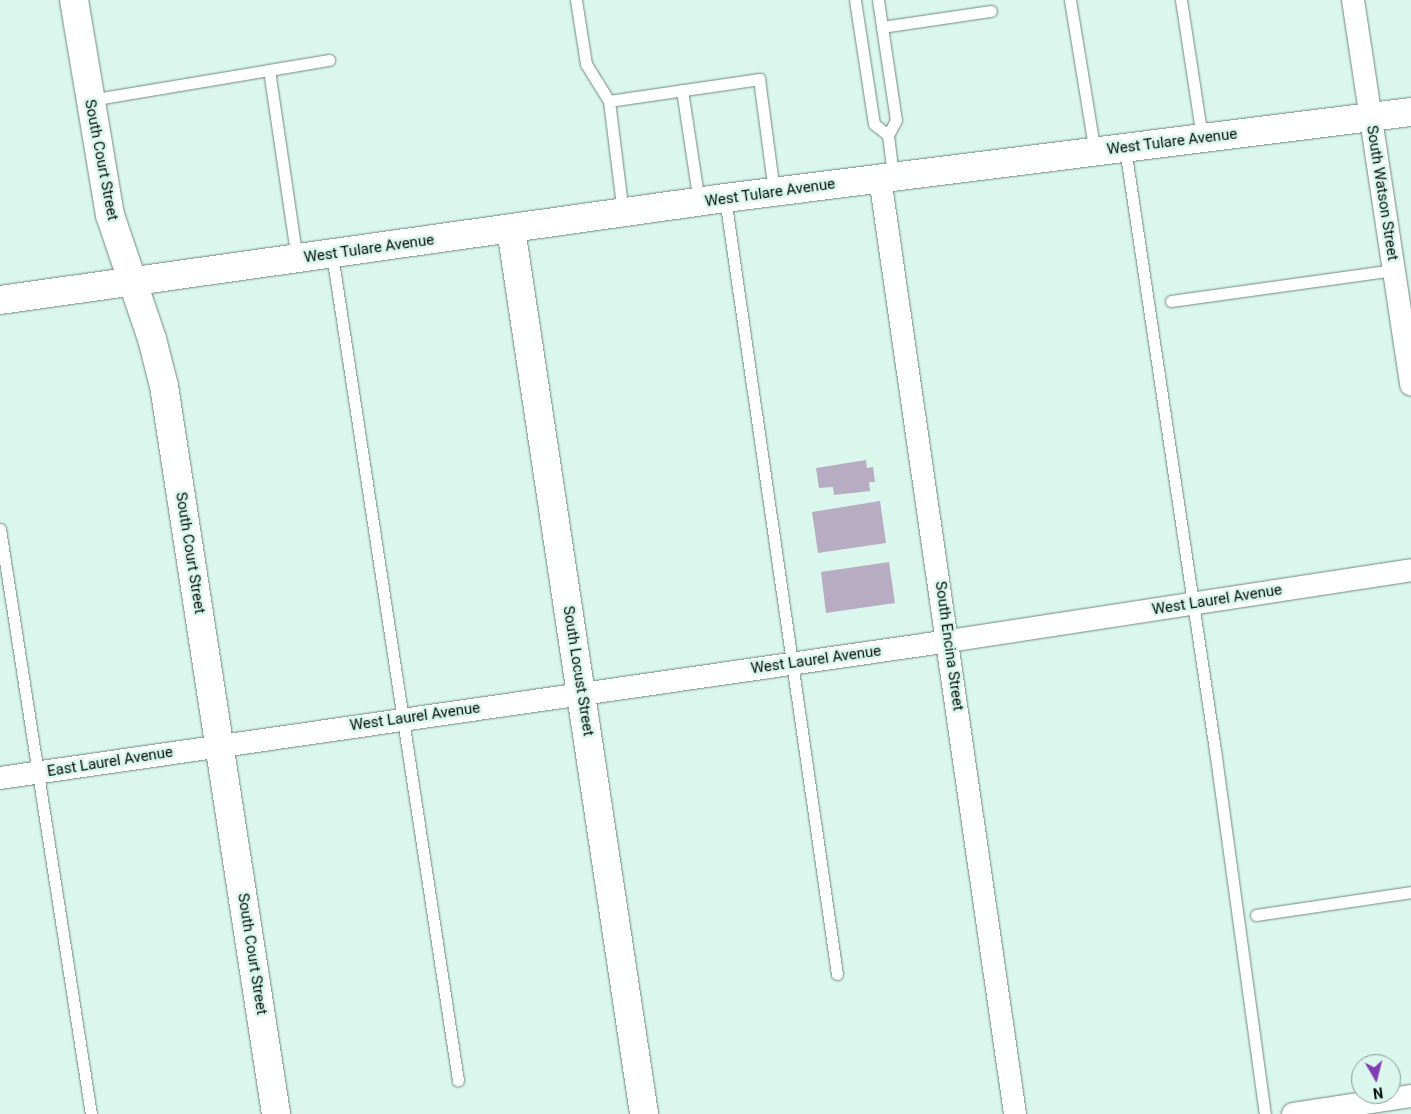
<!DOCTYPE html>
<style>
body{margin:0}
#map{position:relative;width:1411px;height:1114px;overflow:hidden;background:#dbf7ed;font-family:Roboto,sans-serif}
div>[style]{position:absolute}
.building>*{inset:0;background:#b7acc2}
.roads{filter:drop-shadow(0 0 1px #6f8980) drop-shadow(0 0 1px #6f8980)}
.service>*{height:11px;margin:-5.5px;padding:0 5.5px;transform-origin:5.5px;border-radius:5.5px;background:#fff}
.minor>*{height:22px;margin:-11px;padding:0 11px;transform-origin:11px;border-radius:11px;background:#fff}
.tertiary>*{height:28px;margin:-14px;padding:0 14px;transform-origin:14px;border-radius:14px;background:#fff}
span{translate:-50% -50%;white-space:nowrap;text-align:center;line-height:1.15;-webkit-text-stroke:5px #dbf7ed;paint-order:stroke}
.street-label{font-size:15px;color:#060f0c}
.north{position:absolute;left:1351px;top:1054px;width:50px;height:50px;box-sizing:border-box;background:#dbf7ed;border:1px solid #869a93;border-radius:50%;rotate:172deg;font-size:14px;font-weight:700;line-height:20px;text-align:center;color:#060f0c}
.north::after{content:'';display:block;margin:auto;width:18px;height:22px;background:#803eb2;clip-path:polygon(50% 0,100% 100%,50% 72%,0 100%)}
</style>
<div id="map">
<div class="building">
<div style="clip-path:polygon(866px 460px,867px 468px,873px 467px,875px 482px,869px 482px,870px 491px,834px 495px,833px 487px,819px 488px,816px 468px)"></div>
<div style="clip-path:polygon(880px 501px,886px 543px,818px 553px,812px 512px)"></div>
<div style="clip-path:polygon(889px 562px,895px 603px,826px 613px,821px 572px)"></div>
</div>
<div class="roads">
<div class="service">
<div style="left:576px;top:0;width:65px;rotate:81.1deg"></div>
<div style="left:586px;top:64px;width:44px;rotate:58.1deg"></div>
<div style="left:609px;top:101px;width:113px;rotate:82.9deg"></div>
<div style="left:855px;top:0;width:125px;rotate:81.3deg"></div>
<div style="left:874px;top:124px;width:18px;rotate:38deg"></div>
<div style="left:878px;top:0;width:121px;rotate:81.5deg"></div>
<div style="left:896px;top:120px;width:17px;rotate:118deg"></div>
<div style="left:888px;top:135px;width:41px;rotate:83deg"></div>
<div style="left:1070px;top:0;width:154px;rotate:80.7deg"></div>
<div style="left:1181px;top:0;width:140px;rotate:81.3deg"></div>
<div style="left:882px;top:27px;width:110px;rotate:-8.4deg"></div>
<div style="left:269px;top:70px;width:61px;rotate:-9.5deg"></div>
<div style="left:682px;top:90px;width:113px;rotate:81.4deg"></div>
<div style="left:90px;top:100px;width:181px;rotate:-9.5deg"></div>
<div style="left:269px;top:70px;width:191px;rotate:81.6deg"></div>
<div style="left:609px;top:101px;width:152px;rotate:-8.3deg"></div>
<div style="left:759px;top:79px;width:114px;rotate:82.4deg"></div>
<div style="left:1125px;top:148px;width:609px;rotate:81.5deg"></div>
<div style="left:1215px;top:750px;width:367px;rotate:82.2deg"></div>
<div style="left:725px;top:198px;width:784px;rotate:81.79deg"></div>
<div style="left:332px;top:254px;width:836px;rotate:81.33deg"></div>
<div style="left:1171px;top:301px;width:225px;rotate:-7.9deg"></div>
<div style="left:0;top:529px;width:592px;rotate:81.16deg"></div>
<div style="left:1256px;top:915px;width:157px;rotate:-8.4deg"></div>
</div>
<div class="minor">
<div style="left:1353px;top:0;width:389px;rotate:81.4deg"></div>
<div style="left:880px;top:178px;width:946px;rotate:81.79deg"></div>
<div style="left:0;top:778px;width:959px;rotate:-8.21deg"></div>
<div style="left:949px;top:641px;width:467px;rotate:-8.7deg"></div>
<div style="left:1293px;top:1114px;width:119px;rotate:-8.7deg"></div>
</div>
<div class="tertiary">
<div style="left:74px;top:0;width:218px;rotate:80.5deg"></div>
<div style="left:110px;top:215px;width:131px;rotate:71.3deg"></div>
<div style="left:152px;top:339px;width:49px;rotate:75.7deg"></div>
<div style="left:164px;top:386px;width:737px;rotate:81.25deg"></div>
<div style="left:511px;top:229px;width:895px;rotate:81.45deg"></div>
<div style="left:0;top:300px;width:732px;rotate:-8.01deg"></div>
<div style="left:725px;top:198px;width:691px;rotate:-7.15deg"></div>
</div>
</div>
<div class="street-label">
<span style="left:1172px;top:142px;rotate:-7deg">West Tulare Avenue</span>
<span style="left:101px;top:160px;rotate:79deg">South Court Street</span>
<span style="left:770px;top:193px;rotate:-8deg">West Tulare Avenue</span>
<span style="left:1382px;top:193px;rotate:81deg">South Watson Street</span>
<span style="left:369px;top:249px;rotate:-8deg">West Tulare Avenue</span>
<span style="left:190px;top:553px;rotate:81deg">South Court Street</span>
<span style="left:1217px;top:600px;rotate:-9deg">West Laurel Avenue</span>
<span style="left:949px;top:646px;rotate:82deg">South Encina Street</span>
<span style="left:816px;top:660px;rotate:-8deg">West Laurel Avenue</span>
<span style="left:578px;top:671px;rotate:81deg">South Locust Street</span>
<span style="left:415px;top:717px;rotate:-8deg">West Laurel Avenue</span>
<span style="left:110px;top:762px;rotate:-9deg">East Laurel Avenue</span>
<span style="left:252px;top:954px;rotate:81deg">South Court Street</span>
</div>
<div class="north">N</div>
</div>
